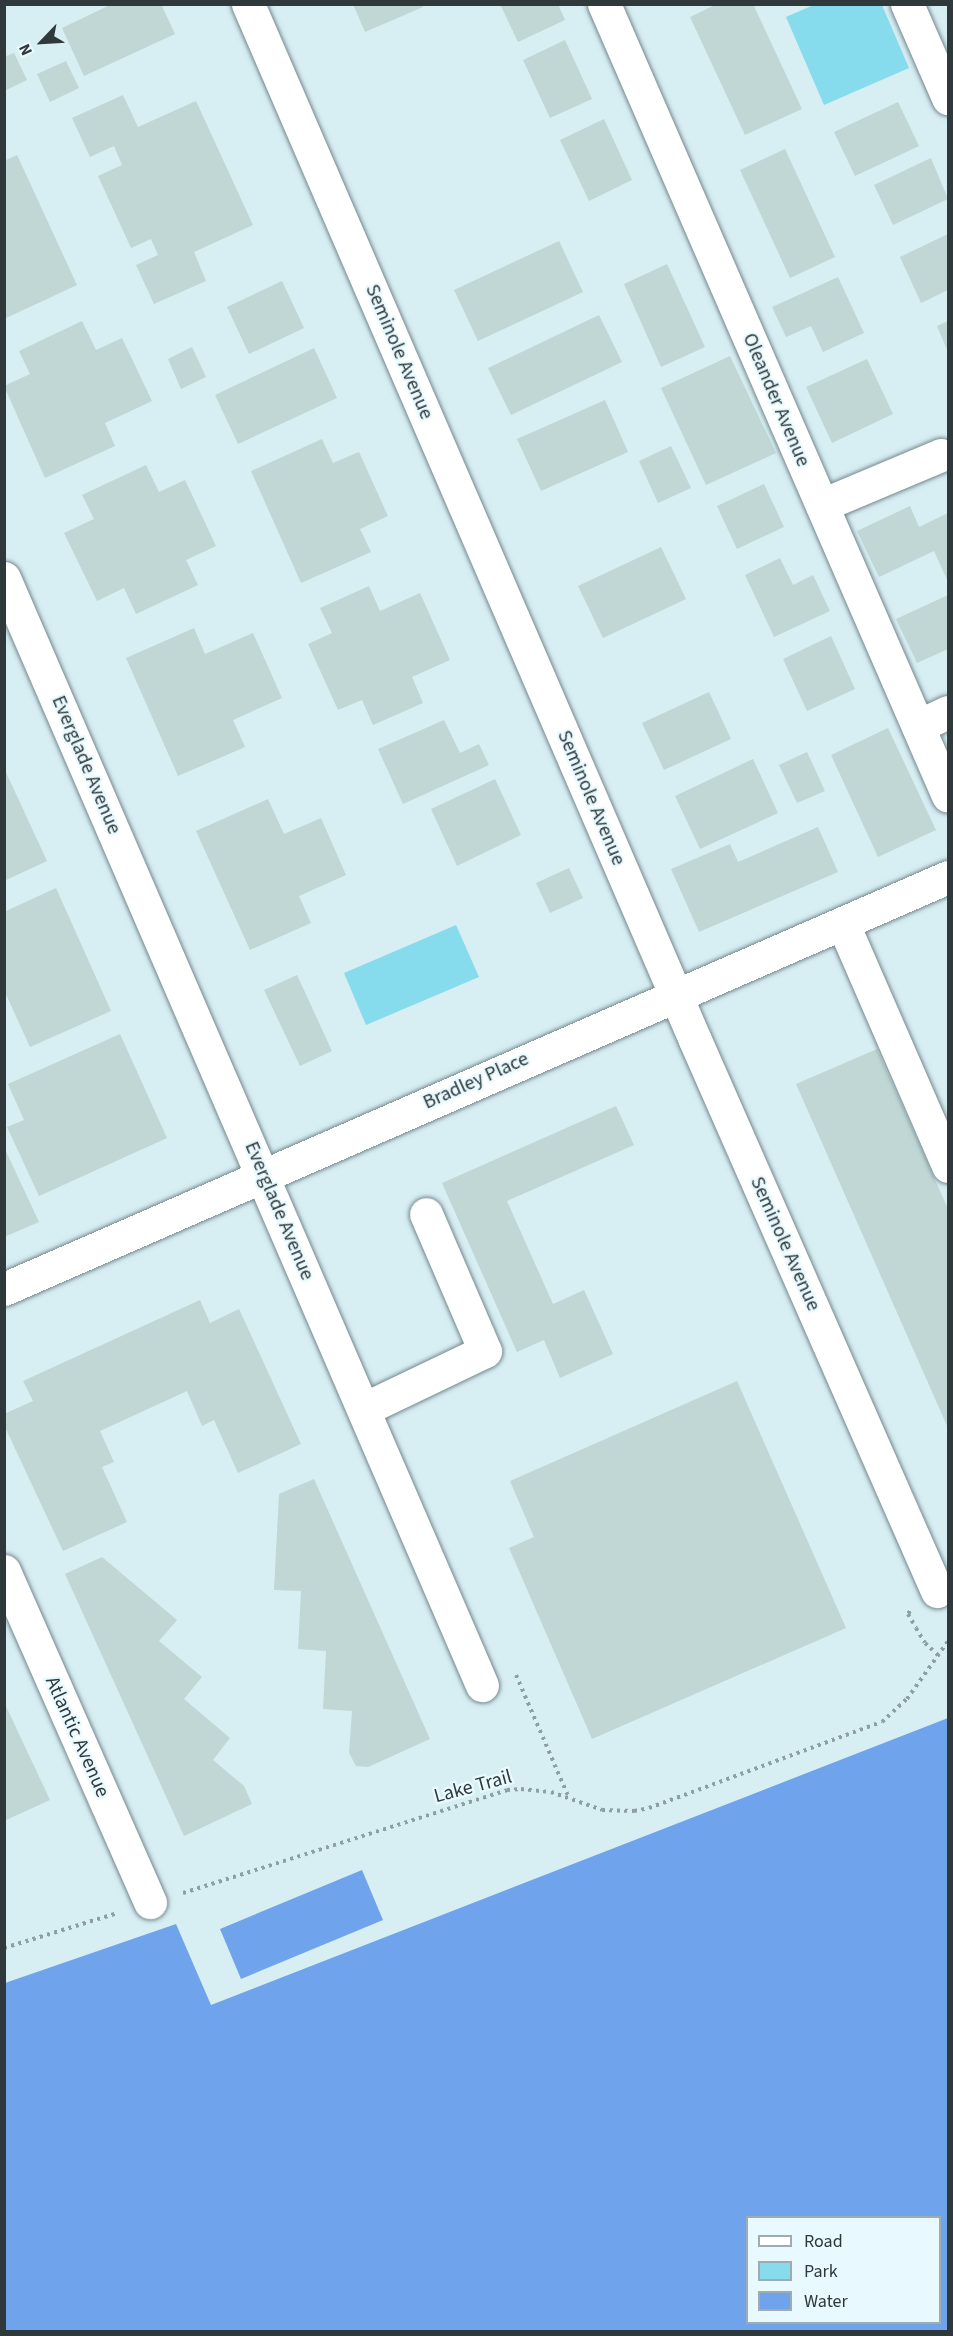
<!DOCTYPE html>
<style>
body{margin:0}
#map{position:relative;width:953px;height:2336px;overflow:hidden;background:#d7eef3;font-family:"Source Sans 3",sans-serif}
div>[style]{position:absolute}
.green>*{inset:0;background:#86dbed}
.water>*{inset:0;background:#6fa4ec}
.building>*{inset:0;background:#c0d7d5}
.path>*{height:4px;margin-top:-2px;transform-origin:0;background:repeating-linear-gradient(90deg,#8e9fa2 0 3px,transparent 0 7.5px)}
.roads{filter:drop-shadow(0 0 2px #74888d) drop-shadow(0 0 2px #74888d)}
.minor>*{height:33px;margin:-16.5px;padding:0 16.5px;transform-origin:16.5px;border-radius:16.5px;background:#fff}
span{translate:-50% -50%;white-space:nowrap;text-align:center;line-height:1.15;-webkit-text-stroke:4.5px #e8faff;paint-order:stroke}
.street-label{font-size:20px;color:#2f383a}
.frame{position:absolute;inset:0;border:6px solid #2f383a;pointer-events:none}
.legend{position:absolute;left:746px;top:2216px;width:195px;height:108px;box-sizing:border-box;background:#e8faff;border:2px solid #9eacb0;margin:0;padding:8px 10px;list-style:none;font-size:18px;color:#2f383a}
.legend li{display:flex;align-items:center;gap:12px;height:30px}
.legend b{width:30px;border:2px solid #9eacb0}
.north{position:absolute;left:12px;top:12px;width:60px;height:60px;-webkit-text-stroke:4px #e8faff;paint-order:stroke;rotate:245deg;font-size:16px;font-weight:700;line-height:24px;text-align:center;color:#2f383a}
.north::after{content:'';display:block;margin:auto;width:21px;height:27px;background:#2f383a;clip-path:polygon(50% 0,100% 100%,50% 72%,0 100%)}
</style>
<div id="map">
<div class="green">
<div style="clip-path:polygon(816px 4px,882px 5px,909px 68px,824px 105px,786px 17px)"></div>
<div style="clip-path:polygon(456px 925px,479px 977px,366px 1025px,344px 973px)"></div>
</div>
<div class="water">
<div style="clip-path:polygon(evenodd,948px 1718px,948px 2331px,5px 2331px,5px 1983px,176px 1924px,211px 2005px,948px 1718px,748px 2218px,940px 2218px,940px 2322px,748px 2322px,748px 2218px)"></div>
<div style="clip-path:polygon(362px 1870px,383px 1920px,241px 1979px,220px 1929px)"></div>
</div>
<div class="building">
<div style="clip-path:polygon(112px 4px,161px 4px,175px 34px,84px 76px,62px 28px)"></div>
<div style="clip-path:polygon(353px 4px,422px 4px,423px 7px,365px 32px)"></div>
<div style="clip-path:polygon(500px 4px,558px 4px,565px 20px,518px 42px)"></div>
<div style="clip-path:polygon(717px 4px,753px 4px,802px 109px,745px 135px,690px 17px)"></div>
<div style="clip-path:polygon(565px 40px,592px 99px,550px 118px,523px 60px)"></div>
<div style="clip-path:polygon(14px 53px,27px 80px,4px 91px,4px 57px)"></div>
<div style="clip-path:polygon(66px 61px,79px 88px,50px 102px,37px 74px)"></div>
<div style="clip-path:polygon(123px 95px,138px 127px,196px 101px,253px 225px,194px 252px,206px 281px,154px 304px,136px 265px,158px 255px,151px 239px,131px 248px,98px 176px,122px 165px,114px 146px,90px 157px,72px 118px)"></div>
<div style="clip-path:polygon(898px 102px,919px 146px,855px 176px,834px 132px)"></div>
<div style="clip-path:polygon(604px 119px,632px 180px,589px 201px,560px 140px)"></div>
<div style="clip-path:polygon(785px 149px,835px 257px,790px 278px,740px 170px)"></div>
<div style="clip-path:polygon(17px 155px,77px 285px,4px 319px,4px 161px)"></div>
<div style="clip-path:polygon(931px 158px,948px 199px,893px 225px,874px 185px)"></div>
<div style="clip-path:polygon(948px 234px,948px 290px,921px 303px,900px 257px)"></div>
<div style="clip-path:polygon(559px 241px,583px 292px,478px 341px,454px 290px)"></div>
<div style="clip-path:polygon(667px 264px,705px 347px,661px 367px,624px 284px)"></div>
<div style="clip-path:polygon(838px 277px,864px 333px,823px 352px,811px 326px,786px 337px,772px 307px)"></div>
<div style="clip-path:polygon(282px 281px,304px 328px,249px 354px,227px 307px)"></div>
<div style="clip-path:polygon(599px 315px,622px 362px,511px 415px,488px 368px)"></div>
<div style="clip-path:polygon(82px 321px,96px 350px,122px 338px,152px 401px,105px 423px,115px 446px,45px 478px,4px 386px,30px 374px,19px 351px)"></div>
<div style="clip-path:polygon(948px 321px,948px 352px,937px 326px)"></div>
<div style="clip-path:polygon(192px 347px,206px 377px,181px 389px,168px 359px)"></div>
<div style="clip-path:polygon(314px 348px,337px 398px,238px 444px,215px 395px)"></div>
<div style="clip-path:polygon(730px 356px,776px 453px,706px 485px,661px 388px)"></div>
<div style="clip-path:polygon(867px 359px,893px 414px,832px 443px,806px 387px)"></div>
<div style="clip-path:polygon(605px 400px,628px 452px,541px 491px,517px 439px)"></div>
<div style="clip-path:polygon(322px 439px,333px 463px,359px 452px,388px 516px,360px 529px,371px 552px,301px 583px,251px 471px)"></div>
<div style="clip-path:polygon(671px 446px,691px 488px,658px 503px,639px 461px)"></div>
<div style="clip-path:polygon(146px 465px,159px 492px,185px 480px,216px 546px,186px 560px,198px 585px,136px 614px,124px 588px,97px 601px,64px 533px,94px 519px,82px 495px)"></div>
<div style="clip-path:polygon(764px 484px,784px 527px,737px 549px,717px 506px)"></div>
<div style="clip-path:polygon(910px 506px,919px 527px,948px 513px,948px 582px,934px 551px,879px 577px,857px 531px)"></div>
<div style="clip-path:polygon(661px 547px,686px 599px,603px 638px,578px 586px)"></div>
<div style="clip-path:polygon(780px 558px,793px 585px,813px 575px,830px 611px,774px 637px,745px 575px)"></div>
<div style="clip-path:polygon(369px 586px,380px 611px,420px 593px,450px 660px,412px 677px,423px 703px,373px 725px,362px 700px,338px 710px,308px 644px,332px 633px,320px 608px)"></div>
<div style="clip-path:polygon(948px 595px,948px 649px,917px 663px,896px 619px)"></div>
<div style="clip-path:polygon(194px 628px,205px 654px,253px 633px,282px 698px,233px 720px,245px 747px,178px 776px,126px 658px)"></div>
<div style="clip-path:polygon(831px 636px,855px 689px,807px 711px,783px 659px)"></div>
<div style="clip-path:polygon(709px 692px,731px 739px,664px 770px,642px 723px)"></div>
<div style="clip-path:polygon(444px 720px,460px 753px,479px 744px,489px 765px,403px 804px,378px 749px)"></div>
<div style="clip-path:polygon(888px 728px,936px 830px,878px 857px,831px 755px)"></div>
<div style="clip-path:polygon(807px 752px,825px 791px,797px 803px,779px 765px)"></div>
<div style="clip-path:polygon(753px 759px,778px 813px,700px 849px,675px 796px)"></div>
<div style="clip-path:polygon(4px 768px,47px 861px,4px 881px)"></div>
<div style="clip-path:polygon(495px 779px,521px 835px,457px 866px,431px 809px)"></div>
<div style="clip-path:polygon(268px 799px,284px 834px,321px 818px,346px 875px,299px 896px,311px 923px,250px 950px,196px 831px)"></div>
<div style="clip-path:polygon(818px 827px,838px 872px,699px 932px,671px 869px,730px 844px,738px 862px)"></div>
<div style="clip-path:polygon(569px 868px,583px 898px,550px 913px,536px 883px)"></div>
<div style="clip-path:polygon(56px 888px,111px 1011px,30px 1047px,4px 990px,4px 912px)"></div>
<div style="clip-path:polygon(297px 975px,332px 1051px,300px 1066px,264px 990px)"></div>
<div style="clip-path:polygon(120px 1034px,167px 1138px,39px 1196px,7px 1127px,24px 1120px,8px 1084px)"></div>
<div style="clip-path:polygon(877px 1049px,948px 1209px,948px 1428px,796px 1084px)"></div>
<div style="clip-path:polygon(616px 1106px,634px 1145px,507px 1201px,553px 1304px,584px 1290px,613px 1354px,560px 1378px,544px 1340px,517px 1352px,442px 1183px)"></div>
<div style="clip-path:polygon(4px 1147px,39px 1222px,4px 1237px)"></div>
<div style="clip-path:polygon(200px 1300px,210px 1323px,239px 1309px,301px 1444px,238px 1473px,214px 1420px,202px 1426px,187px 1391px,100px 1431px,114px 1462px,102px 1467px,127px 1522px,63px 1551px,4px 1425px,4px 1414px,33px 1401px,23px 1381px)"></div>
<div style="clip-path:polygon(737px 1381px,846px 1628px,592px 1739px,509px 1548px,534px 1537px,510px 1481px)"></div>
<div style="clip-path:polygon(314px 1479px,430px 1739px,368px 1767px,356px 1766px,349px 1753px,352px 1711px,323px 1709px,326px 1651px,298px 1649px,301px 1591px,274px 1590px,279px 1494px)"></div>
<div style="clip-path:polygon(102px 1557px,177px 1620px,159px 1641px,202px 1677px,184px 1699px,230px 1738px,213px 1760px,244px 1786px,252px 1804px,184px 1836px,65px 1574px)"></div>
<div style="clip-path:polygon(4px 1702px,50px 1800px,4px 1821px)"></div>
</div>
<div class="path">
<div style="left:910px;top:1611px;width:4px;rotate:124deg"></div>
<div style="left:908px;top:1614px;width:16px;rotate:60deg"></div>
<div style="left:916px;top:1628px;width:17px;rotate:59deg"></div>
<div style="left:925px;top:1643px;width:18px;rotate:43deg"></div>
<div style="left:516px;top:1675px;width:134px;rotate:66.7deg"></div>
<div style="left:183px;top:1893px;width:340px;rotate:-17.6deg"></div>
<div style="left:507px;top:1790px;width:14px;rotate:-4deg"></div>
<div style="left:521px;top:1789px;width:30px;rotate:6deg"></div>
<div style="left:551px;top:1792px;width:54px;rotate:19.4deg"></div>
<div style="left:602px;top:1810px;width:32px;rotate:2deg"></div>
<div style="left:634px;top:1811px;width:15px;rotate:-11deg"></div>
<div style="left:649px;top:1808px;width:248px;rotate:-20.3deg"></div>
<div style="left:882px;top:1722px;width:34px;rotate:-43deg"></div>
<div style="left:907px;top:1699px;width:71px;rotate:-54.7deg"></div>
<div style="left:4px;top:1948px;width:119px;rotate:-17.1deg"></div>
</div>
<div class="roads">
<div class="minor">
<div style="left:248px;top:4px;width:1128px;rotate:66.66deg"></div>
<div style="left:695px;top:1040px;width:602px;rotate:66.29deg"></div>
<div style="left:604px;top:4px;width:863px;rotate:66.52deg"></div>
<div style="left:907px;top:4px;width:103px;rotate:66.4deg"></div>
<div style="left:822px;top:505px;width:129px;rotate:-22.8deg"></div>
<div style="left:4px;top:578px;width:1206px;rotate:66.65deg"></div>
<div style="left:918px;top:726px;width:33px;rotate:-25deg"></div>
<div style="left:843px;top:924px;width:264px;rotate:66.5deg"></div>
<div style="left:4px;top:1289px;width:1030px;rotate:-23.58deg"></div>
<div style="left:364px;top:1409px;width:134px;rotate:-25.6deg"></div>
<div style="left:485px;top:1351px;width:149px;rotate:-113.3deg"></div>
<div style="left:4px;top:1571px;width:362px;rotate:66.2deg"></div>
</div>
</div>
<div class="street-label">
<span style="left:399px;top:352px;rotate:67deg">Seminole Avenue</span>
<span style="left:776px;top:400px;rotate:67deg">Oleander Avenue</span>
<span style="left:86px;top:765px;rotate:67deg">Everglade Avenue</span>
<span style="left:591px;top:798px;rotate:67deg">Seminole Avenue</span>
<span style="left:476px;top:1081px;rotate:-24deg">Bradley Place</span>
<span style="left:279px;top:1211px;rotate:67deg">Everglade Avenue</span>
<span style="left:785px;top:1244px;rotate:66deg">Seminole Avenue</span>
<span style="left:77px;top:1737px;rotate:66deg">Atlantic Avenue</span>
<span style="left:473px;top:1787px;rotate:-15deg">Lake Trail</span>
</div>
<div class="frame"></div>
<ul class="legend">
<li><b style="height:8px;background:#fff"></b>Road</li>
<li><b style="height:16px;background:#86dbed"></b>Park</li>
<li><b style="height:16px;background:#6fa4ec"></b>Water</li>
</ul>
<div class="north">N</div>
</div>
